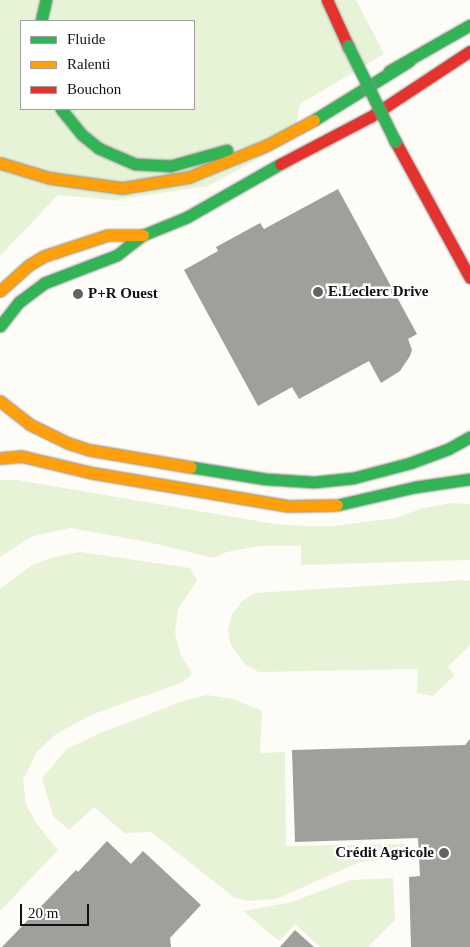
<!DOCTYPE html>
<meta charset="utf-8">
<style>
body{margin:0}
#map{position:relative;width:470px;height:947px;overflow:hidden;background:#fdfcf7;font-family:Georgia,serif}
div>[style]{position:absolute}
.green>*{inset:0;background:#e7f3d7}
.building>*{inset:0;background:#a19f9c}
.roads{filter:drop-shadow(0 0 1px #8e8d8b) drop-shadow(0 0 1px #8e8d8b)}
.fast>*{height:11px;margin:-5.5px;padding:0 5.5px;transform-origin:5.5px;border-radius:5.5px;background:#30b455}
.slow>*{height:11px;margin:-5.5px;padding:0 5.5px;transform-origin:5.5px;border-radius:5.5px;background:#ff9f0a}
.jam>*{height:11px;margin:-5.5px;padding:0 5.5px;transform-origin:5.5px;border-radius:5.5px;background:#e5322d}
.bridges{filter:drop-shadow(0 0 1px #8e8d8b) drop-shadow(0 0 1px #8e8d8b)}
.fast-bridge>*{height:11px;margin:-5.5px;padding:0 5.5px;transform-origin:5.5px;border-radius:5.5px;background:#30b455}
.dots>*{width:14px;height:14px;translate:-50% -50%;box-sizing:border-box;border:2px solid #fff;border-radius:50%}
span{translate:-50% -50%;white-space:nowrap;text-align:center;line-height:1.15;-webkit-text-stroke:5px #fff;paint-order:stroke}
.poi-label{font-size:15px;color:#111;font-weight:700}
.left{translate:0 -50%;text-align:left}
.right{translate:-100% -50%;text-align:right}
.legend{position:absolute;left:20px;top:20px;width:175px;height:90px;box-sizing:border-box;background:#fff;border:1px solid #a0a0a0;margin:0;padding:6px 9px;list-style:none;font-size:15px;color:#111}
.legend li{display:flex;align-items:center;gap:10px;height:25px}
.legend b{width:25px;border:1px solid #a0a0a0}
.scale{position:absolute;left:20px;top:904px;width:69px;height:22px;box-sizing:border-box;border:2px solid #111;border-top:0;padding-left:6px;font-size:15px;line-height:18px;white-space:nowrap;color:#111;-webkit-text-stroke:4px #fff;paint-order:stroke}
</style>
<div id="map">
<div class="green">
<div style="clip-path:polygon(evenodd,0 0,356px 0,384px 54px,300px 104px,293px 140px,208px 186px,114px 200px,58px 195px,0 256px,0 0,21px 21px,194px 21px,194px 109px,21px 109px,21px 21px)"></div>
<div style="clip-path:polygon(0 480px,17px 480px,275px 524px,305px 526px,334px 526px,395px 518px,424px 508px,452px 503px,470px 504px,470px 560px,301px 565px,301px 546px,259px 546px,227px 552px,214px 558px,148px 542px,70px 528px,33px 536px,0 557px)"></div>
<div style="clip-path:polygon(80px 552px,190px 568px,197px 580px,178px 609px,175px 632px,180px 653px,192px 674px,183px 682px,91px 715px,56px 734px,36px 753px,23px 780px,26px 804px,36px 823px,58px 850px,0 911px,0 589px,32px 565px,54px 557px)"></div>
<div style="clip-path:polygon(461px 580px,470px 581px,470px 645px,448px 667px,455px 675px,433px 696px,417px 693px,418px 669px,259px 672px,245px 665px,230px 643px,228px 630px,232px 615px,242px 601px,255px 593px)"></div>
<div style="clip-path:polygon(207px 695px,233px 699px,262px 711px,260px 753px,285px 752px,286px 846px,405px 844px,406px 857px,360px 862px,276px 899px,251px 901px,235px 898px,151px 832px,124px 833px,94px 807px,69px 830px,53px 816px,42px 778px,67px 749px,98px 734px,186px 700px)"></div>
<div style="clip-path:polygon(393px 878px,395px 920px,368px 947px,320px 947px,295px 924px,279px 941px,243px 911px,288px 903px,352px 880px)"></div>
</div>
<div class="building">
<div style="clip-path:polygon(338px 189px,417px 334px,408px 339px,412px 350px,410px 356px,400px 371px,381px 383px,369px 361px,299px 399px,292px 387px,258px 406px,184px 270px,218px 251px,216px 247px,260px 223px,264px 229px)"></div>
<div style="clip-path:polygon(470px 739px,470px 947px,411px 947px,409px 877px,420px 876px,418px 838px,295px 842px,292px 750px,465px 745px)"></div>
<div style="clip-path:polygon(107px 841px,131px 864px,143px 851px,201px 905px,170px 938px,171px 947px,2px 947px,76px 870px,78px 872px)"></div>
<div style="clip-path:polygon(295px 930px,314px 947px,280px 947px)"></div>
</div>
<div class="roads">
<div class="fast">
<div style="left:41px;top:21px;width:22px;rotate:-77deg"></div>
<div style="left:389px;top:71px;width:93px;rotate:-29.6deg"></div>
<div style="left:61px;top:109px;width:32px;rotate:51deg"></div>
<div style="left:81px;top:134px;width:22px;rotate:39deg"></div>
<div style="left:98px;top:148px;width:40px;rotate:23.4deg"></div>
<div style="left:135px;top:164px;width:35px;rotate:3deg"></div>
<div style="left:170px;top:166px;width:59px;rotate:-15.7deg"></div>
<div style="left:314px;top:120px;width:112px;rotate:-31.8deg"></div>
<div style="left:0;top:326px;width:31px;rotate:-52deg"></div>
<div style="left:19px;top:302px;width:31px;rotate:-37deg"></div>
<div style="left:44px;top:283px;width:78px;rotate:-21deg"></div>
<div style="left:117px;top:255px;width:33px;rotate:-38deg"></div>
<div style="left:143px;top:235px;width:48px;rotate:-22.2deg"></div>
<div style="left:187px;top:217px;width:107px;rotate:-29.7deg"></div>
<div style="left:191px;top:467px;width:76px;rotate:9.1deg"></div>
<div style="left:266px;top:479px;width:48px;rotate:3.6deg"></div>
<div style="left:314px;top:482px;width:39px;rotate:-6deg"></div>
<div style="left:353px;top:478px;width:59px;rotate:-14.7deg"></div>
<div style="left:410px;top:463px;width:40px;rotate:-20.2deg"></div>
<div style="left:448px;top:449px;width:25px;rotate:-29deg"></div>
<div style="left:337px;top:505px;width:80px;rotate:-13deg"></div>
<div style="left:415px;top:487px;width:56px;rotate:-8.3deg"></div>
</div>
<div class="slow">
<div style="left:0;top:163px;width:52px;rotate:16.7deg"></div>
<div style="left:50px;top:178px;width:73px;rotate:7.9deg"></div>
<div style="left:122px;top:188px;width:68px;rotate:-9.3deg"></div>
<div style="left:189px;top:177px;width:84px;rotate:-22.3deg"></div>
<div style="left:267px;top:145px;width:53px;rotate:-28deg"></div>
<div style="left:0;top:291px;width:39px;rotate:-42deg"></div>
<div style="left:29px;top:265px;width:17px;rotate:-31deg"></div>
<div style="left:44px;top:256px;width:67px;rotate:-18.2deg"></div>
<div style="left:108px;top:235px;width:35px"></div>
<div style="left:0;top:401px;width:37px;rotate:38deg"></div>
<div style="left:29px;top:424px;width:43px;rotate:26deg"></div>
<div style="left:68px;top:443px;width:23px;rotate:18deg"></div>
<div style="left:90px;top:450px;width:102px;rotate:9.6deg"></div>
<div style="left:0;top:458px;width:21px;rotate:-5deg"></div>
<div style="left:21px;top:456px;width:74px;rotate:13.3deg"></div>
<div style="left:93px;top:473px;width:198px;rotate:9.6deg"></div>
<div style="left:288px;top:506px;width:49px;rotate:-1.2deg"></div>
</div>
<div class="jam">
<div style="left:327px;top:0;width:51px;rotate:65.5deg"></div>
<div style="left:395px;top:141px;width:156px;rotate:61.3deg"></div>
<div style="left:280px;top:164px;width:102px;rotate:-27.6deg"></div>
<div style="left:370px;top:117px;width:120px;rotate:-33.4deg"></div>
</div>
</div>
<div class="bridges">
<div class="fast-bridge">
<div style="left:348px;top:46px;width:106px;rotate:63.7deg"></div>
</div>
</div>
<div class="dots">
<div style="left:318px;top:292px;background:#646362"></div>
<div style="left:78px;top:294px;background:#646362"></div>
<div style="left:444px;top:853px;background:#646362"></div>
</div>
<div class="poi-label">
<span class="left" style="left:328px;top:292px">E.Leclerc Drive</span>
<span class="left" style="left:88px;top:294px">P+R Ouest</span>
<span class="right" style="left:434px;top:853px">Crédit Agricole</span>
</div>
<ul class="legend">
<li><b style="height:6px;background:#30b455"></b>Fluide</li>
<li><b style="height:6px;background:#ff9f0a"></b>Ralenti</li>
<li><b style="height:6px;background:#e5322d"></b>Bouchon</li>
</ul>
<div class="scale">20 m</div>
</div>
